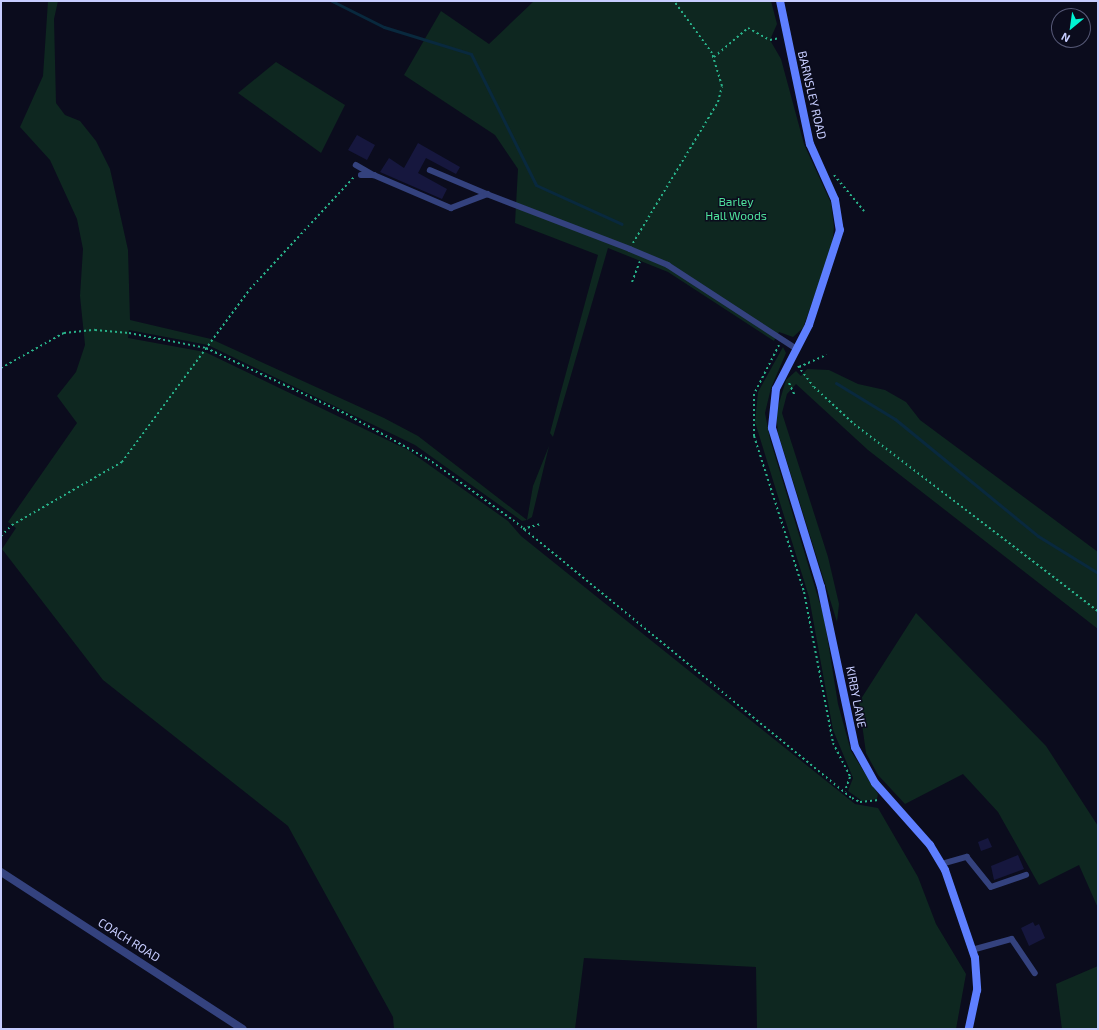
<!DOCTYPE html>
<style>
body{margin:0}
#map{position:relative;width:1099px;height:1030px;overflow:hidden;background:#0b0c1d;font-family:"Exo 2",sans-serif}
div>[style]{position:absolute}
.green>*{inset:0;background:#0e2720}
.stream>*{height:3px;margin:-1.5px;padding:0 1.5px;transform-origin:1.5px;border-radius:1.5px;background:#09293e}
.building>*{inset:0;background:#16173e}
.path>*{height:2px;margin-top:-1px;transform-origin:0;background:repeating-linear-gradient(90deg,#28b189 0 2px,transparent 0 5px)}
.service>*{height:5.5px;margin:-2.75px;padding:0 2.75px;transform-origin:2.75px;border-radius:2.75px;background:#34427e}
.minor>*{height:8px;margin:-4px;padding:0 4px;transform-origin:4px;border-radius:4px;background:#34427e}
.secondary>*{height:8px;margin:-4px;padding:0 4px;transform-origin:4px;border-radius:4px;background:#5e7fff}
span{translate:-50% -50%;white-space:nowrap;text-align:center;line-height:1.15;-webkit-text-stroke:3px #0b0c1d;paint-order:stroke}
.street-label{font-size:12px;color:#c7cdff}
.park-label{font-size:12px;color:#4fe29c}
.frame{position:absolute;inset:0;border:2px solid #c7cdff;pointer-events:none}
.north{position:absolute;left:1051px;top:8px;width:40px;height:40px;box-sizing:border-box;background:#0b0c1d;border:1px solid #565977;border-radius:50%;rotate:209deg;font-size:11px;font-weight:700;line-height:16px;text-align:center;color:#c7cdff}
.north::after{content:'';display:block;margin:auto;width:14px;height:18px;background:#00f2d2;clip-path:polygon(50% 0,100% 100%,50% 72%,0 100%)}
</style>
<div id="map">
<div class="green">
<div style="clip-path:polygon(48px 1px,58px 1px,54px 19px,56px 103px,65px 115px,80px 121px,96px 141px,110px 169px,128px 250px,130px 320px,211px 339px,384px 418px,418px 436px,527px 520px,533px 486px,549px 446px,532px 517px,527px 520px,522px 521px,415px 445px,208px 345px,129px 330px,128px 338px,205px 352px,408px 450px,508px 521px,521px 536px,855px 804px,878px 808px,918px 877px,936px 924px,966px 974px,956px 1029px,757px 1029px,756px 967px,584px 958px,575px 1029px,394px 1029px,393px 1017px,288px 826px,103px 680px,2px 549px,16px 528px,8px 522px,77px 423px,57px 396px,76px 372px,85px 345px,80px 296px,83px 249px,77px 219px,50px 160px,20px 127px,43px 76px)"></div>
<div style="clip-path:polygon(534px 1px,771px 1px,777px 24px,770px 40px,781px 59px,804px 144px,831px 203px,834px 227px,832px 246px,803px 328px,793px 337px,779px 332px,774px 341px,668px 272px,608px 248px,553px 437px,550px 433px,560px 395px,598px 255px,515px 223px,518px 169px,495px 135px,404px 75px,441px 11px,489px 44px)"></div>
<div style="clip-path:polygon(276px 62px,345px 105px,321px 153px,238px 93px)"></div>
<div style="clip-path:polygon(783px 347px,786px 353px,771px 388px,765px 413px,770px 439px,824px 617px,838px 704px,851px 751px,878px 794px,877px 799px,862px 801px,848px 791px,853px 778px,833px 730px,809px 597px,755px 422px,758px 392px)"></div>
<div style="clip-path:polygon(807px 369px,829px 370px,858px 384px,885px 390px,906px 402px,920px 420px,1098px 552px,1098px 629px,868px 450px,796px 384px,787px 394px,782px 413px,828px 557px,839px 604px,837px 622px,778px 433px,776px 413px,786px 380px,796px 371px,801px 376px)"></div>
<div style="clip-path:polygon(916px 613px,1046px 746px,1098px 826px,1098px 908px,1079px 865px,1039px 885px,998px 812px,963px 774px,905px 804px,878px 775px,866px 753px,859px 702px)"></div>
<div style="clip-path:polygon(1098px 966px,1098px 1029px,1062px 1029px,1056px 984px)"></div>
</div>
<div class="stream">
<div style="left:332px;top:1px;width:58px;rotate:26.6deg"></div>
<div style="left:384px;top:27px;width:91px;rotate:17.2deg"></div>
<div style="left:471px;top:54px;width:146px;rotate:63.6deg"></div>
<div style="left:536px;top:185px;width:94px;rotate:24.4deg"></div>
<div style="left:836px;top:383px;width:69px;rotate:31.4deg"></div>
<div style="left:895px;top:419px;width:185px;rotate:39.3deg"></div>
<div style="left:1038px;top:536px;width:70px;rotate:31.7deg"></div>
</div>
<div class="building">
<div style="clip-path:polygon(357px 135px,375px 145px,367px 160px,348px 150px)"></div>
<div style="clip-path:polygon(418px 143px,460px 167px,456px 174px,426px 158px,418px 173px,447px 189px,442px 199px,380px 172px,389px 158px,404px 168px)"></div>
<div style="clip-path:polygon(988px 838px,992px 847px,981px 851px,978px 842px)"></div>
<div style="clip-path:polygon(1018px 855px,1024px 869px,994px 880px,991px 866px)"></div>
<div style="clip-path:polygon(1033px 922px,1035px 926px,1039px 924px,1045px 938px,1029px 946px,1021px 928px)"></div>
</div>
<div class="path">
<div style="left:714px;top:57px;width:45px;rotate:-40.5deg"></div>
<div style="left:748px;top:28px;width:25px;rotate:29deg"></div>
<div style="left:770px;top:40px;width:10px;rotate:-11deg"></div>
<div style="left:834px;top:175px;width:47px;rotate:50.2deg"></div>
<div style="left:633px;top:243px;width:165px;rotate:-58.9deg"></div>
<div style="left:718px;top:102px;width:16px;rotate:-76deg"></div>
<div style="left:722px;top:86px;width:34px;rotate:-107deg"></div>
<div style="left:712px;top:53px;width:64px;rotate:-126.2deg"></div>
<div style="left:632px;top:282px;width:22px;rotate:-69deg"></div>
<div style="left:779px;top:345px;width:55px;rotate:117deg"></div>
<div style="left:754px;top:394px;width:42px;rotate:90deg"></div>
<div style="left:754px;top:436px;width:164px;rotate:72.2deg"></div>
<div style="left:804px;top:592px;width:154px;rotate:79.1deg"></div>
<div style="left:833px;top:743px;width:38px;rotate:63deg"></div>
<div style="left:850px;top:777px;width:15px;rotate:110deg"></div>
<div style="left:798px;top:366px;width:26px;rotate:53deg"></div>
<div style="left:814px;top:387px;width:54px;rotate:42.8deg"></div>
<div style="left:854px;top:424px;width:307px;rotate:37.5deg"></div>
<div style="left:799px;top:367px;width:30px;rotate:-24deg"></div>
<div style="left:1px;top:368px;width:72px;rotate:-29.1deg"></div>
<div style="left:64px;top:333px;width:31px;rotate:-6deg"></div>
<div style="left:95px;top:330px;width:34px;rotate:5deg"></div>
<div style="left:129px;top:333px;width:78px;rotate:11deg"></div>
<div style="left:206px;top:348px;width:155px;rotate:25.2deg"></div>
<div style="left:346px;top:414px;width:94px;rotate:28.8deg"></div>
<div style="left:428px;top:459px;width:105px;rotate:35.7deg"></div>
<div style="left:513px;top:520px;width:438px;rotate:39.4deg"></div>
<div style="left:852px;top:798px;width:9px;rotate:27deg"></div>
<div style="left:860px;top:802px;width:19px;rotate:-6deg"></div>
<div style="left:789px;top:383px;width:14px;rotate:65deg"></div>
<div style="left:523px;top:529px;width:19px;rotate:-16deg"></div>
<div style="left:1px;top:536px;width:16px;rotate:-45deg"></div>
<div style="left:12px;top:525px;width:127px;rotate:-29.8deg"></div>
<div style="left:122px;top:462px;width:215px;rotate:-53.5deg"></div>
<div style="left:250px;top:289px;width:153px;rotate:-47.1deg"></div>
</div>
<div class="service">
<div style="left:356px;top:165px;width:20px;rotate:30deg"></div>
<div style="left:430px;top:170px;width:62px;rotate:22.8deg"></div>
<div style="left:361px;top:175px;width:13px"></div>
<div style="left:374px;top:175px;width:84px;rotate:23.2deg"></div>
<div style="left:451px;top:208px;width:39px;rotate:-21deg"></div>
<div style="left:487px;top:194px;width:153px;rotate:21deg"></div>
<div style="left:630px;top:249px;width:41px;rotate:22.8deg"></div>
<div style="left:668px;top:265px;width:154px;rotate:33.1deg"></div>
<div style="left:942px;top:864px;width:26px;rotate:-16deg"></div>
<div style="left:967px;top:857px;width:38px;rotate:51deg"></div>
<div style="left:991px;top:887px;width:37px;rotate:-19deg"></div>
<div style="left:972px;top:950px;width:41px;rotate:-15.4deg"></div>
<div style="left:1012px;top:939px;width:41px;rotate:55.9deg"></div>
</div>
<div class="minor">
<div style="left:1px;top:872px;width:288px;rotate:33deg"></div>
</div>
<div class="secondary">
<div style="left:780px;top:1px;width:146px;rotate:78.2deg"></div>
<div style="left:810px;top:144px;width:61px;rotate:65.9deg"></div>
<div style="left:835px;top:200px;width:30px;rotate:81deg"></div>
<div style="left:840px;top:230px;width:100px;rotate:108.1deg"></div>
<div style="left:809px;top:325px;width:72px;rotate:117.3deg"></div>
<div style="left:776px;top:389px;width:39px;rotate:96deg"></div>
<div style="left:772px;top:428px;width:166px;rotate:72.9deg"></div>
<div style="left:821px;top:587px;width:164px;rotate:78deg"></div>
<div style="left:855px;top:747px;width:41px;rotate:60.9deg"></div>
<div style="left:875px;top:783px;width:83px;rotate:48.4deg"></div>
<div style="left:930px;top:845px;width:29px;rotate:59deg"></div>
<div style="left:945px;top:870px;width:93px;rotate:71.2deg"></div>
<div style="left:975px;top:958px;width:32px;rotate:86deg"></div>
<div style="left:977px;top:990px;width:40px;rotate:102deg"></div>
</div>
<div class="street-label">
<span style="left:812px;top:95px;rotate:77deg">BARNSLEY ROAD</span>
<span style="left:856px;top:697px;rotate:79deg">KIRBY LANE</span>
<span style="left:129px;top:940px;rotate:32deg">COACH ROAD</span>
</div>
<div class="park-label">
<span style="left:736px;top:209px">Barley<br>Hall Woods</span>
</div>
<div class="frame"></div>
<div class="north">N</div>
</div>
